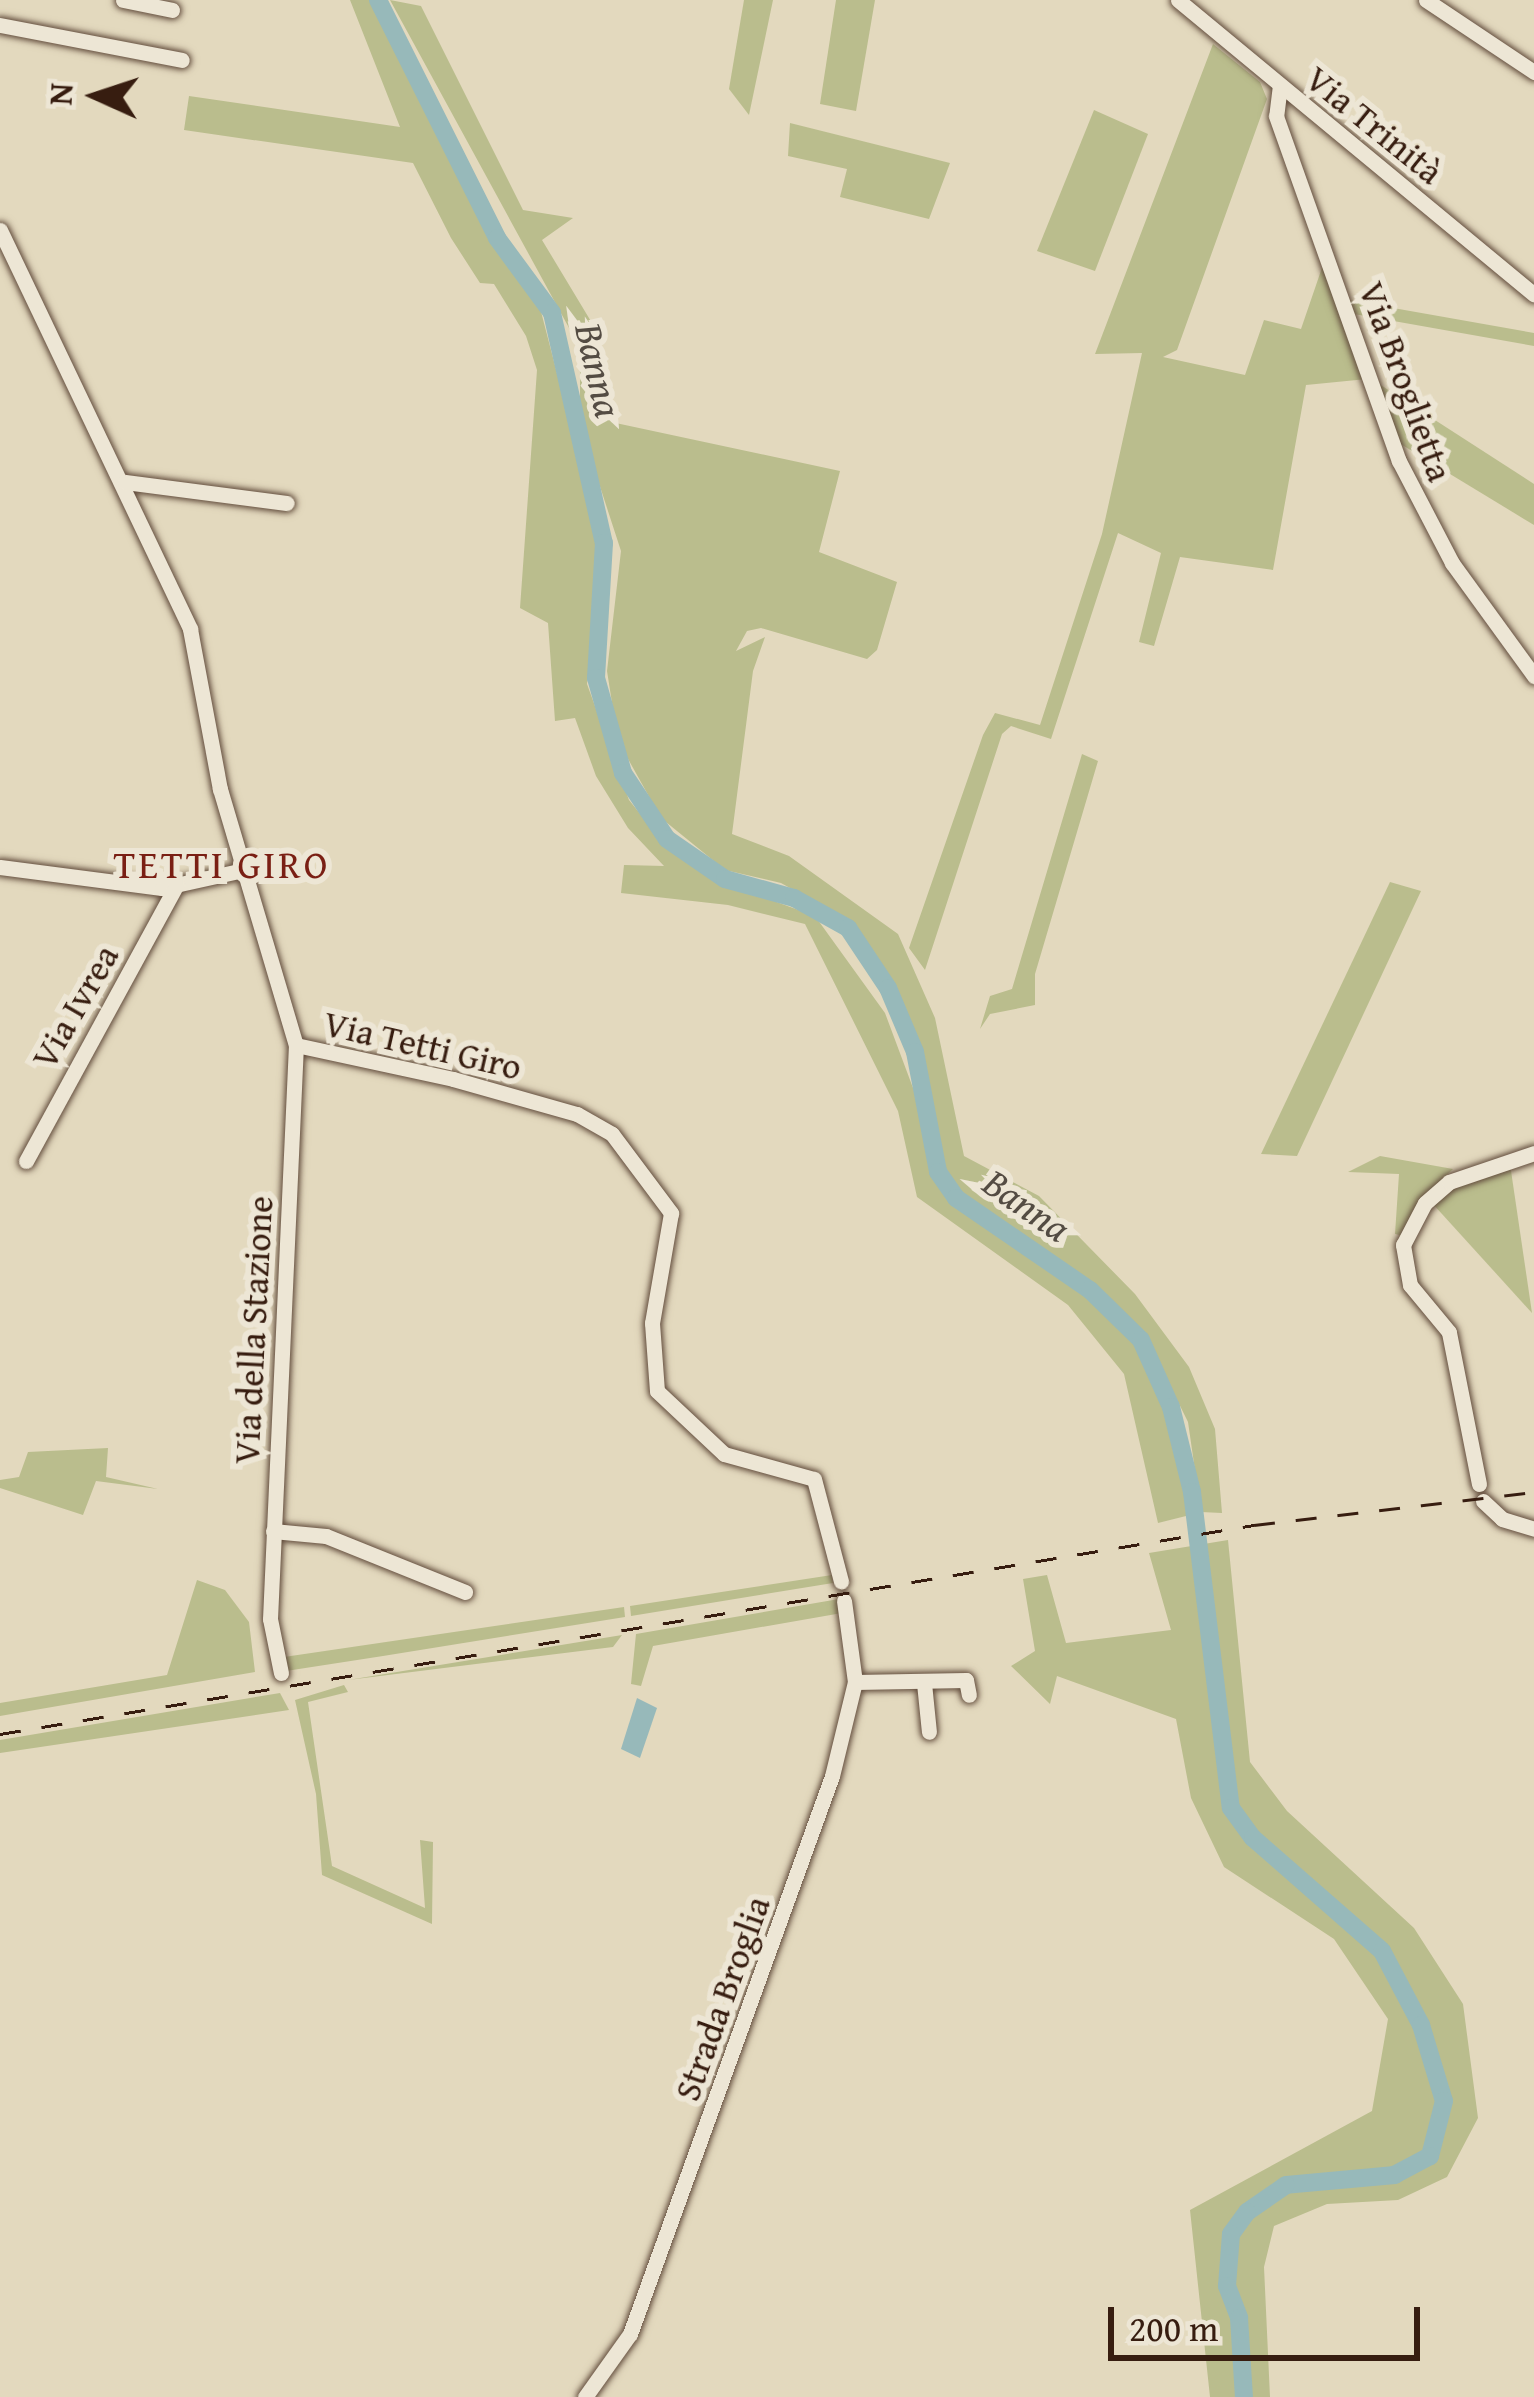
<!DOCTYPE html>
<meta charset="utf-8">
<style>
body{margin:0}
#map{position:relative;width:1534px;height:2397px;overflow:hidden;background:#e3d9be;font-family:"Gentium Book Plus",serif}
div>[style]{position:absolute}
.green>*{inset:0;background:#babd8d}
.water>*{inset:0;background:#97b9ba}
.river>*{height:18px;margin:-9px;padding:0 9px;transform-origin:9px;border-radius:9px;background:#97b9ba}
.roads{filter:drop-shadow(0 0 3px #624c3c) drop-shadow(0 0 3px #624c3c)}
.minor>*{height:15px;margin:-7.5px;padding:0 7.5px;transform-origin:7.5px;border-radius:7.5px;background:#ede6d5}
.rail>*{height:3px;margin-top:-1.5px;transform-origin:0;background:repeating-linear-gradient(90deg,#371d10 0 21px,transparent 0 42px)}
span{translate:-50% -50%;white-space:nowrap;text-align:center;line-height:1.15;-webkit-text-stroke:12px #ede6d5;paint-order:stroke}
.street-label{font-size:36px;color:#371d10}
.water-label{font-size:39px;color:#544c43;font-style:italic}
.neighbourhood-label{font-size:39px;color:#7a1f14;letter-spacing:3px}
.north{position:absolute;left:36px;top:36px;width:120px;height:120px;-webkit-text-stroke:9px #ede6d5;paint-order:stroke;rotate:273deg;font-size:33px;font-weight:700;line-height:48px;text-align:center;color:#371d10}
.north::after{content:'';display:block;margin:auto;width:42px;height:54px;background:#371d10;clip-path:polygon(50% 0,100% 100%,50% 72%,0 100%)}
.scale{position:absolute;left:1108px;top:2307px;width:312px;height:54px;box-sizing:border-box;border:6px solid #371d10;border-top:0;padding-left:15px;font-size:36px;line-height:42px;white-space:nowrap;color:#371d10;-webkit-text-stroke:9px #ede6d5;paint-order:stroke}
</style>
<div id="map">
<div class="green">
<div style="clip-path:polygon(350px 0,373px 0,497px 244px,538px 300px,593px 512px,599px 567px,587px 684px,629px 800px,661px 840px,716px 880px,815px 916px,885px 1013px,916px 1096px,931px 1175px,954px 1202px,1083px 1292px,1133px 1338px,1167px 1406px,1190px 1515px,1158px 1523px,1124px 1374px,1068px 1305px,917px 1197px,898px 1111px,805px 924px,728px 905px,621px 893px,624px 865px,664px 866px,628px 828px,596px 776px,575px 718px,555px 721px,548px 623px,520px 608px,537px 370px,526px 336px,494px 284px,480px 283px,451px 238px,413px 163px,184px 130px,189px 96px,400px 127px)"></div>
<div style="clip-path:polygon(390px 0,421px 6px,523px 210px,573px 218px,542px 240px,595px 328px,611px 422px,840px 471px,819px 552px,897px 582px,877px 650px,867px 659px,761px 628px,747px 631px,736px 651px,765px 637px,753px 671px,732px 834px,789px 856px,898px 934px,935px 1018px,964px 1156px,1039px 1196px,1135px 1294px,1189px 1367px,1215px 1429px,1222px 1513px,1201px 1512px,1188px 1422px,1147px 1339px,1098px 1287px,965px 1195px,945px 1172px,923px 1054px,895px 987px,853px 923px,781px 883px,725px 870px,661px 818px,618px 741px,607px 671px,621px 551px,580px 425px,580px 348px)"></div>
<div style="clip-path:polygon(744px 0,773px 0,749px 115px,729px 89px)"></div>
<div style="clip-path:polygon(836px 0,875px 0,856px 111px,820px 104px)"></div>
<div style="clip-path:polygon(1213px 44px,1260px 82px,1267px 99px,1177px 350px,1163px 357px,1245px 375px,1264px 320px,1301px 329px,1326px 256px,1367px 379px,1306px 385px,1273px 570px,1180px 557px,1154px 646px,1139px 642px,1161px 553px,1118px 533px,1051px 739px,1011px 726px,1002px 734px,925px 970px,909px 948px,983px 735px,995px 713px,1040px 725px,1102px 534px,1142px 353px,1095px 354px)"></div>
<div style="clip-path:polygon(1094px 110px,1148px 134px,1095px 271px,1037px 251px)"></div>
<div style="clip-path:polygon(790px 123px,950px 163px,929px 219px,840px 197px,847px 169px,788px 156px)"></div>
<div style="clip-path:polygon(1348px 300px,1534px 333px,1534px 346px,1354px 314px)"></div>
<div style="clip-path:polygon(1376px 382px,1534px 484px,1534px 525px,1394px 440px)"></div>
<div style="clip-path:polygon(1082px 754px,1098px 761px,1035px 974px,1035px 1005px,990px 1014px,980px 1029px,990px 996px,1012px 989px)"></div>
<div style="clip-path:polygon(1390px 882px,1421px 891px,1297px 1156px,1261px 1154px)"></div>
<div style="clip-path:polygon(1380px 1156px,1453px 1169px,1417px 1204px,1404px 1236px,1395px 1234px,1399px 1174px,1348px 1172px)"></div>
<div style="clip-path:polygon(1510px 1164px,1532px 1313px,1432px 1203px,1452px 1184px)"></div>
<div style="clip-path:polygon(108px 1448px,106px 1477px,158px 1489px,96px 1481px,83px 1515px,0 1488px,0 1480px,19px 1477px,28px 1452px)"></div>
<div style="clip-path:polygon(1228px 1540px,1250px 1762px,1287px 1811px,1414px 1928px,1463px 2004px,1478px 2118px,1447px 2177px,1398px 2200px,1327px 2204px,1274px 2226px,1264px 2267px,1270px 2397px,1210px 2397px,1190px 2210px,1372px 2111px,1388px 2019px,1334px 1939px,1224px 1867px,1191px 1798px,1176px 1719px,1057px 1676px,1050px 1704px,1011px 1666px,1035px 1651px,1023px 1579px,1047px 1575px,1066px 1643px,1171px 1630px,1149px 1553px)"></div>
<div style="clip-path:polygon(832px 1575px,833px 1583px,631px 1616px,630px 1606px)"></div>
<div style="clip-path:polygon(197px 1580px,225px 1590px,249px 1622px,255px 1672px,0 1716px,0 1703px,167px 1675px)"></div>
<div style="clip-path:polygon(839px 1599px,842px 1613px,653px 1646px,641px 1686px,631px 1684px,636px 1634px)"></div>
<div style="clip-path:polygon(624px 1607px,625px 1617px,383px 1656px,286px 1671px,284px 1657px)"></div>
<div style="clip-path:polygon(622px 1635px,613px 1647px,348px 1680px)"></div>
<div style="clip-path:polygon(344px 1685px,348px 1692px,308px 1702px,332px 1866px,425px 1908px,420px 1840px,433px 1842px,432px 1924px,322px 1875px,316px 1794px,295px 1700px)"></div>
<div style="clip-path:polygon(280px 1693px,289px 1710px,0 1753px,0 1740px)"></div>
</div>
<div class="water">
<div style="clip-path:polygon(637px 1698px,657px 1708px,640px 1758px,621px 1749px)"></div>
</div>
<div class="river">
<div style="left:378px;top:0;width:266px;rotate:63.4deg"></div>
<div style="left:497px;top:238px;width:93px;rotate:53.7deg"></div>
<div style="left:552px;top:313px;width:236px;rotate:77.3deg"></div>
<div style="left:604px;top:543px;width:135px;rotate:93.4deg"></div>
<div style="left:596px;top:678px;width:99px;rotate:74.1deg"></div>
<div style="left:623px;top:773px;width:79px;rotate:56.3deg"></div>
<div style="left:667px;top:839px;width:70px;rotate:34.6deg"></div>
<div style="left:725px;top:879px;width:72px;rotate:15.4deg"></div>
<div style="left:794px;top:898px;width:62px;rotate:29.1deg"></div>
<div style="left:848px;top:928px;width:72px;rotate:56.3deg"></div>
<div style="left:888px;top:988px;width:69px;rotate:67.1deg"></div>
<div style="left:915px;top:1052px;width:122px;rotate:79.1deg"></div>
<div style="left:938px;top:1172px;width:32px;rotate:55deg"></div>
<div style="left:956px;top:1198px;width:163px;rotate:34.5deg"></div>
<div style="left:1090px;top:1290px;width:71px;rotate:44.4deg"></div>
<div style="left:1141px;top:1340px;width:73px;rotate:65.9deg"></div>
<div style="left:1171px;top:1407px;width:88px;rotate:76.1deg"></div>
<div style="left:1192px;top:1492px;width:318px;rotate:83deg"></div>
<div style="left:1231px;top:1808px;width:37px;rotate:54deg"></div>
<div style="left:1253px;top:1838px;width:171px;rotate:41.2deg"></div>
<div style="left:1382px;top:1951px;width:84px;rotate:62.2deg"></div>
<div style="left:1421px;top:2025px;width:79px;rotate:73.2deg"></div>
<div style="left:1444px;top:2101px;width:57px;rotate:104.3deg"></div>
<div style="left:1430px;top:2156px;width:40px;rotate:152deg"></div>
<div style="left:1395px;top:2175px;width:109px;rotate:174.8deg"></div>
<div style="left:1286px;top:2185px;width:47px;rotate:145.3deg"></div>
<div style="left:1247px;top:2212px;width:27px;rotate:126deg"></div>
<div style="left:1231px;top:2234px;width:52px;rotate:94.4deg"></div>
<div style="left:1227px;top:2286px;width:34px;rotate:69deg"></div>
<div style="left:1239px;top:2318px;width:79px;rotate:86.4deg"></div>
</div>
<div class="roads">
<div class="minor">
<div style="left:123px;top:0;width:50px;rotate:11.5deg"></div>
<div style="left:1178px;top:0;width:462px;rotate:39.6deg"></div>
<div style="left:1426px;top:0;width:130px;rotate:33.7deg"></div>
<div style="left:0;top:25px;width:185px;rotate:10.9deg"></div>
<div style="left:1280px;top:85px;width:31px;rotate:97deg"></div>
<div style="left:1276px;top:116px;width:366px;rotate:70.4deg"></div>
<div style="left:1399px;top:461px;width:115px;rotate:62.5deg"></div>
<div style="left:1452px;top:563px;width:140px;rotate:54deg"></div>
<div style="left:0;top:230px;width:442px;rotate:64.5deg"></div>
<div style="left:190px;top:629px;width:163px;rotate:79.4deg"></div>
<div style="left:220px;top:789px;width:267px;rotate:73.5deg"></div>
<div style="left:296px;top:1045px;width:161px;rotate:12.2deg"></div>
<div style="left:453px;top:1079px;width:129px;rotate:15.8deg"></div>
<div style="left:577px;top:1114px;width:40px;rotate:29.7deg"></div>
<div style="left:612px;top:1134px;width:99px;rotate:53.2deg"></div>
<div style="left:671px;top:1213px;width:112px;rotate:99.8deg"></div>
<div style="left:652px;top:1323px;width:68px;rotate:85.8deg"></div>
<div style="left:657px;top:1391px;width:92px;rotate:43.2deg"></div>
<div style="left:724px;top:1454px;width:93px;rotate:15.5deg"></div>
<div style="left:814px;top:1479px;width:106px;rotate:75.2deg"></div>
<div style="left:125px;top:482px;width:163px;rotate:7.4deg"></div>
<div style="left:0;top:867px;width:163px;rotate:7.4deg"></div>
<div style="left:162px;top:888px;width:88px;rotate:-12.5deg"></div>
<div style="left:26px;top:1161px;width:315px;rotate:-61.4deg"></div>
<div style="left:1479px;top:1484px;width:155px;rotate:-101.2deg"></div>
<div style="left:1449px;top:1332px;width:61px;rotate:-129.7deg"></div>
<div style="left:1410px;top:1285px;width:41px;rotate:-99.9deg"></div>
<div style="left:1403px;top:1245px;width:47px;rotate:-62.4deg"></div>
<div style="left:1425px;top:1203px;width:32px;rotate:-41deg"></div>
<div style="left:1449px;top:1182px;width:90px;rotate:-18.8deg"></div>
<div style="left:1483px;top:1501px;width:26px;rotate:43deg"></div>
<div style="left:1502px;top:1519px;width:34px;rotate:17deg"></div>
<div style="left:273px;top:1531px;width:53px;rotate:5.4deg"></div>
<div style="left:326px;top:1536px;width:150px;rotate:21.9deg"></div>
<div style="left:281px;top:1673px;width:55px;rotate:-101.5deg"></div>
<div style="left:270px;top:1619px;width:575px;rotate:-87.41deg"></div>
<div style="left:855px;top:1682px;width:111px;rotate:-1deg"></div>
<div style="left:966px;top:1680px;width:15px;rotate:79deg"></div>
<div style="left:924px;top:1683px;width:49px;rotate:84.2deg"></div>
<div style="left:585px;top:2397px;width:77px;rotate:-54.5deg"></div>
<div style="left:630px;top:2334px;width:593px;rotate:-70.1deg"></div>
<div style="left:832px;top:1776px;width:97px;rotate:-76.3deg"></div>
<div style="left:855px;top:1682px;width:82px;rotate:-97.7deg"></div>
</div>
</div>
<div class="rail">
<div style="left:0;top:1734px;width:1271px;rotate:-9.46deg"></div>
<div style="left:1254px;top:1525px;width:282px;rotate:-6.7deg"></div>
</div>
<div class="street-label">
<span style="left:1375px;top:124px;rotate:39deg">Via Trinità</span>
<span style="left:1407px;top:381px;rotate:70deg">Via Broglietta</span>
<span style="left:74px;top:1006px;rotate:-60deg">Via Ivrea</span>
<span style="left:423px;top:1044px;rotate:13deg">Via Tetti Giro</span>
<span style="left:252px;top:1330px;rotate:-87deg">Via della Stazione</span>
<span style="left:721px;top:1998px;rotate:-70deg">Strada Broglia</span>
</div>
<div class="water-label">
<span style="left:599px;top:370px;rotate:77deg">Banna</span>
<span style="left:1027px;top:1205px;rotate:35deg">Banna</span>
</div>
<div class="neighbourhood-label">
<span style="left:222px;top:864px">TETTI GIRO</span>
</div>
<div class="north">N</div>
<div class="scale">200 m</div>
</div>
